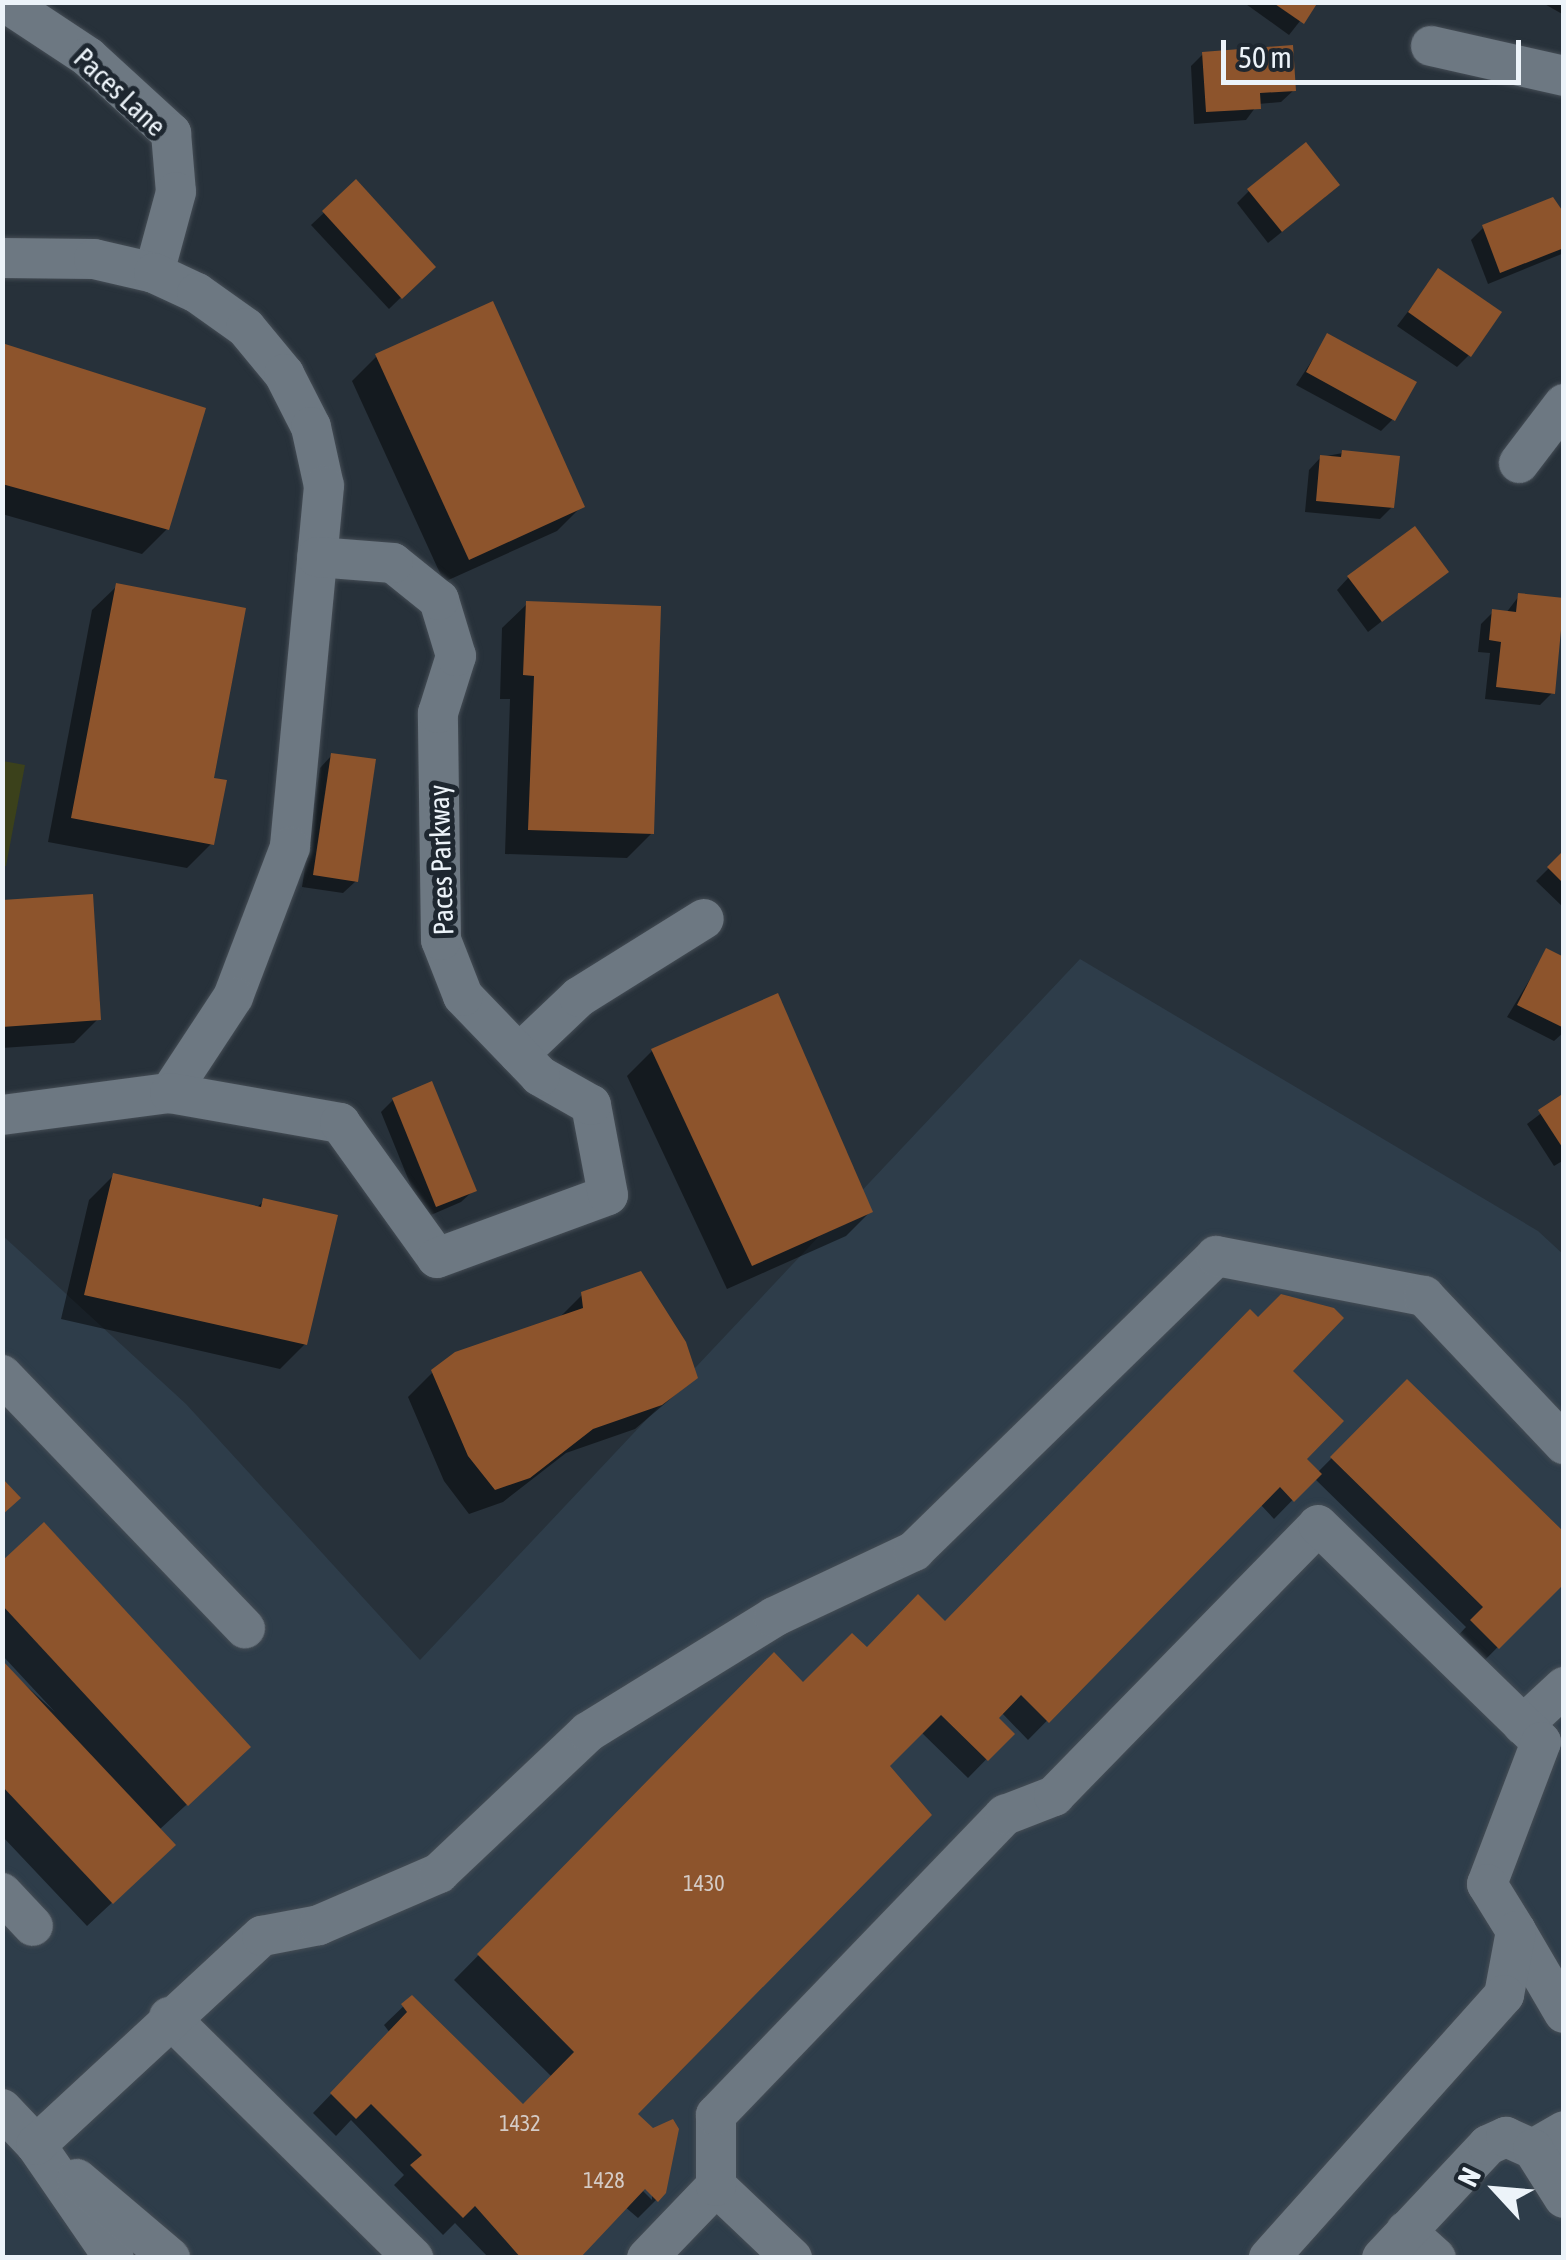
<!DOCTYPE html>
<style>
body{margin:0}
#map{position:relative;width:1566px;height:2260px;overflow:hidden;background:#27313a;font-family:"Asap Condensed",sans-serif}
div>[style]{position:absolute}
.built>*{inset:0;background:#2e3d4a}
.green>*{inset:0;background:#3b411b}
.shadow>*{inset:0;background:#0007}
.building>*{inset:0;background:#8d542c}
.roads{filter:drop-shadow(0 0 2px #454d55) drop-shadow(0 0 2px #454d55)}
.minor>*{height:40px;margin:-20px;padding:0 20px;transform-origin:20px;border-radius:20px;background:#6d7882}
span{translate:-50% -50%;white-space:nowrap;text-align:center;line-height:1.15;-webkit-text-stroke:10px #1e2730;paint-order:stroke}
.number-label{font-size:22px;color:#d4cbc6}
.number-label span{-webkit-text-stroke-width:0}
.street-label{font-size:28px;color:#ecf3f9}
.frame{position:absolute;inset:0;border:5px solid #ecf3f9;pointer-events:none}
.north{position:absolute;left:1446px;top:2140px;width:100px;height:100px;-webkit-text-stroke:8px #1e2730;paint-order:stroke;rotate:296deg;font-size:28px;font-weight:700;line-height:40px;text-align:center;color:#ecf3f9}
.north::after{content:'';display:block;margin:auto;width:35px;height:45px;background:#ecf3f9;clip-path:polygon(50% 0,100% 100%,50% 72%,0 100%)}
.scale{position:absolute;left:1221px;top:40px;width:300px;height:45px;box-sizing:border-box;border:5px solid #ecf3f9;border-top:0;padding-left:12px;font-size:30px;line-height:35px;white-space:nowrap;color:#ecf3f9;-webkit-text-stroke:8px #1e2730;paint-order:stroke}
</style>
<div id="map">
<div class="built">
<div style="clip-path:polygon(1080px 959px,1538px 1231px,1564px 1255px,1563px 2257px,3px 2257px,2px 1235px,186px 1404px,420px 1660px)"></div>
</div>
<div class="green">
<div style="clip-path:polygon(3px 761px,25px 765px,6px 866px,2px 866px)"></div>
</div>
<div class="shadow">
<div style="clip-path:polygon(1243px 2px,1315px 2px,1289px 35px)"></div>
<div style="clip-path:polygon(1541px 2px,1564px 2px,1564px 15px)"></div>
<div style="clip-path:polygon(1203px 54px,1294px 90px,1281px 102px,1258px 104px,1246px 120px,1194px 124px,1191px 66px)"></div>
<div style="clip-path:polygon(356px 183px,433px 266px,389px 309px,311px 225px)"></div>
<div style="clip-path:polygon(1249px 191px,1325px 197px,1268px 243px,1237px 203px)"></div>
<div style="clip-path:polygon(1564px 216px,1564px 253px,1488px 284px,1471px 240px,1483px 228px)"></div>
<div style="clip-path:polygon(1439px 271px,1469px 355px,1457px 367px,1397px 326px)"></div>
<div style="clip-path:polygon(1328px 336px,1393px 419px,1381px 431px,1296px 385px)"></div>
<div style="clip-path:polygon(2px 346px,167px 529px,142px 554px,2px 514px)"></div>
<div style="clip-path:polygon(377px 356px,582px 506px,557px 531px,444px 582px,352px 381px)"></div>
<div style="clip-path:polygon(1343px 453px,1392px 507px,1380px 519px,1305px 512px,1309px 470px,1321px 457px)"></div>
<div style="clip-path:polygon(1446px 571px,1368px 632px,1337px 590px,1349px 577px)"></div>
<div style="clip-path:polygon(117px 586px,211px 780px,212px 843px,187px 868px,48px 842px,92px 610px)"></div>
<div style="clip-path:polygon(1519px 596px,1553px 692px,1540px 705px,1485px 699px,1490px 653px,1478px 652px,1481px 624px,1493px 612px,1506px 613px)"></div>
<div style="clip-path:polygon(527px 604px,652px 833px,627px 858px,505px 854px,510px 699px,500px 699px,502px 628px)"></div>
<div style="clip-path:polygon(332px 755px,356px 881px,343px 893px,302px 887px,320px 768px)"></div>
<div style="clip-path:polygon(1564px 853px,1564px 908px,1536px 881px)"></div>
<div style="clip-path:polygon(2px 904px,98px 1019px,74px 1043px,2px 1048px)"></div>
<div style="clip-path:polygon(1547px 951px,1564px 960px,1564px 1032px,1554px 1041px,1507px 1017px)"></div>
<div style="clip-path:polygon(776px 996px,870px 1212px,846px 1236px,727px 1289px,627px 1076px,652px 1051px)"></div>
<div style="clip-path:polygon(1564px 1096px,1564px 1160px,1554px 1166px,1527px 1124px)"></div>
<div style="clip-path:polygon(393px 1100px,474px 1190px,461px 1202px,424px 1218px,381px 1112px)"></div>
<div style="clip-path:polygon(114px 1175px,256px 1208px,264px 1201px,305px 1344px,280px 1369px,61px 1319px,89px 1200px)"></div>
<div style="clip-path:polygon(583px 1294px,695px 1378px,635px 1429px,566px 1453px,503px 1502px,469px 1514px,444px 1481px,408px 1397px,433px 1372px,558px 1319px)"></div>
<div style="clip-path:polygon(evenodd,1289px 1371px,1303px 1459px,1317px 1473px,1407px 1382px,1564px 1580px,1479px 1666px,1453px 1641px,1466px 1627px,1314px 1478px,1274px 1519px,1260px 1504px,1028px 1740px,1001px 1712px,995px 1718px,1011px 1734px,968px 1778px,921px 1732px,884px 1769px,635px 2114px,652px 2131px,664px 2192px,638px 2218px,624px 2206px,576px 2258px,489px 2258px,455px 2223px,443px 2235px,394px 2185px,404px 2175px,351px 2120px,336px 2136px,313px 2113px,390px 2033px,384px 2025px,411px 1999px,523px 2107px,552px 2077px,454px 1980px,774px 1655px,803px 1685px,867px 1651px,945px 1624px,1289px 1371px,634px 2182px,652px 2193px,652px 2200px,634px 2182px)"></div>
<div style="clip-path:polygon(2px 1564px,223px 1771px,159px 1830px,148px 1869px,87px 1926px,2px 1836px,2px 1664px,55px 1712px,2px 1655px)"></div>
</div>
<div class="building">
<div style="clip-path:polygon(1272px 2px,1318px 2px,1304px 24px)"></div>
<div style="clip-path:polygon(1293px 45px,1296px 91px,1260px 93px,1261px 109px,1206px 112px,1202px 52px)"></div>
<div style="clip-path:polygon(1306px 142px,1340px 185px,1282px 232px,1247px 189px)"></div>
<div style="clip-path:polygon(356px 179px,436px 267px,402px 299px,322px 211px)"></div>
<div style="clip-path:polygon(1553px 197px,1564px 213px,1564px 248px,1500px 273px,1482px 225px)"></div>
<div style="clip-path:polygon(1438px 268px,1502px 312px,1471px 357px,1408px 312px)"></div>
<div style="clip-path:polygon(493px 301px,585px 507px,469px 560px,375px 354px)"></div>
<div style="clip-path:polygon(1327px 333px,1417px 382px,1395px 421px,1306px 372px)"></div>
<div style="clip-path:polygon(2px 343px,206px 408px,169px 530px,2px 484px)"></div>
<div style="clip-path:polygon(1342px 450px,1400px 456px,1394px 508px,1316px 501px,1320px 455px,1341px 457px)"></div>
<div style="clip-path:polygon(1415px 526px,1449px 572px,1382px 622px,1347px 576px)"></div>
<div style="clip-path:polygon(116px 583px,246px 608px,214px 778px,227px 780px,214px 845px,71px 818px)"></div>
<div style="clip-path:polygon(1518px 593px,1564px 598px,1555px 694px,1496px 687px,1501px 642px,1489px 640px,1492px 609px,1516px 612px)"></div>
<div style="clip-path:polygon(526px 601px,661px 606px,654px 834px,528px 830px,534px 676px,523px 675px)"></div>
<div style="clip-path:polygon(331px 753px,376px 759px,358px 882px,313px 875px)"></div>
<div style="clip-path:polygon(1564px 850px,1564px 884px,1547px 867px)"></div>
<div style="clip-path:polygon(93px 894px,101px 1020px,2px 1027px,2px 900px)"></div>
<div style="clip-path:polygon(1546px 948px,1564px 957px,1564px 1028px,1517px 1005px)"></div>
<div style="clip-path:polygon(778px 993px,873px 1212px,752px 1266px,651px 1049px)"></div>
<div style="clip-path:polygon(432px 1081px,477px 1191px,436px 1207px,392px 1098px)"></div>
<div style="clip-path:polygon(1564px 1093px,1564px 1150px,1538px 1110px)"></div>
<div style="clip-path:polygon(113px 1173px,261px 1207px,263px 1198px,338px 1215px,307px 1345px,84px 1295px)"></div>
<div style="clip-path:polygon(641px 1271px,686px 1342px,698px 1378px,662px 1405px,593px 1429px,530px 1478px,495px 1490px,468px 1456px,431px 1370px,455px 1352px,583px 1308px,581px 1292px)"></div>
<div style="clip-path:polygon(1281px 1294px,1334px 1308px,1344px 1318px,1293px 1371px,1344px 1421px,1307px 1459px,1322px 1474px,1294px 1502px,1280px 1487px,1049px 1723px,1021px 1695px,999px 1718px,1015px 1734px,988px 1761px,941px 1715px,890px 1766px,932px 1815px,638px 2114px,653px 2128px,673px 2119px,679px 2129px,666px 2193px,658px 2202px,645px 2189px,580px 2258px,521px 2258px,475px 2206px,463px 2218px,410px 2165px,422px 2155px,371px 2104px,356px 2119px,330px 2093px,407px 2012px,401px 2004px,412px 1995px,523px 2104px,574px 2052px,477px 1954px,774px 1652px,803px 1682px,852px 1633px,867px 1647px,918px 1594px,945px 1621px,1250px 1309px,1258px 1317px)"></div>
<div style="clip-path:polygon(1407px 1379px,1564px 1532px,1564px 1584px,1499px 1649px,1470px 1620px,1483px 1607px,1330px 1457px)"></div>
<div style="clip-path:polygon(2px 1478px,21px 1498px,2px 1515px)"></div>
<div style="clip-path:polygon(44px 1522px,251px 1747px,188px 1806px,2px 1605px,2px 1561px)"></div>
<div style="clip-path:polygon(2px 1660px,176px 1845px,113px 1904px,2px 1786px)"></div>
</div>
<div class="roads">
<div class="minor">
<div style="left:5px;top:2px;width:100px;rotate:33.5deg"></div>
<div style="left:88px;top:57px;width:113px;rotate:42.5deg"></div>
<div style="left:171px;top:133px;width:59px;rotate:85.2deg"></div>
<div style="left:176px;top:192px;width:84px;rotate:105.2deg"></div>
<div style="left:1431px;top:46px;width:136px;rotate:12.7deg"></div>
<div style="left:2px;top:258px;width:92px;rotate:0.6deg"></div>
<div style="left:94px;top:259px;width:62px;rotate:13.1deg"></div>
<div style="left:154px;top:273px;width:47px;rotate:24.9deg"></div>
<div style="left:197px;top:293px;width:60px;rotate:35.5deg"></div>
<div style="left:246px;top:328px;width:60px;rotate:50.4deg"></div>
<div style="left:284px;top:374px;width:59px;rotate:63deg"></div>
<div style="left:311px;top:427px;width:60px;rotate:77.6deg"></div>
<div style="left:324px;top:486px;width:363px;rotate:95.4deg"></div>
<div style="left:290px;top:847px;width:160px;rotate:110.8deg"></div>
<div style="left:233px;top:997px;width:115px;rotate:123.3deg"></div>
<div style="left:1519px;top:463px;width:74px;rotate:-52.7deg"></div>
<div style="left:519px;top:1054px;width:83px;rotate:-43.5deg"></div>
<div style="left:579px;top:997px;width:147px;rotate:-32deg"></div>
<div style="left:2px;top:1115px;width:169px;rotate:-7.5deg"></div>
<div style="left:170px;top:1093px;width:173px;rotate:10deg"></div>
<div style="left:340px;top:1123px;width:166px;rotate:54.3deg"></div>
<div style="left:437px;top:1258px;width:182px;rotate:-20.2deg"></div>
<div style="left:608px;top:1195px;width:92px;rotate:-100.7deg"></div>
<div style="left:591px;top:1105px;width:59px;rotate:-150.4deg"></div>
<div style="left:540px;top:1076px;width:111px;rotate:-133.9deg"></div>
<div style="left:463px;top:996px;width:60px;rotate:-111.4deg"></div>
<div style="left:441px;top:940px;width:227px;rotate:-90.8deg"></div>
<div style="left:438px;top:713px;width:60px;rotate:-72.5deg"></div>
<div style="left:456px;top:656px;width:59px;rotate:-106.9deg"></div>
<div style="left:439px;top:600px;width:59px;rotate:-141.2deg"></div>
<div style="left:393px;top:563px;width:76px;rotate:-175.5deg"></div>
<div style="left:2px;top:1375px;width:351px;rotate:46.2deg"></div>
<div style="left:1523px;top:1725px;width:56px;rotate:-42.8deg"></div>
<div style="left:2px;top:1893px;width:45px;rotate:46.8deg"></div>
<div style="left:1516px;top:1931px;width:95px;rotate:59.7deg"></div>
<div style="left:169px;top:2017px;width:343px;rotate:44.6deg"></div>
<div style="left:2px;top:2109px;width:50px;rotate:46.6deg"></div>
<div style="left:36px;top:2145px;width:137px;rotate:55.4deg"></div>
<div style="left:36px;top:2145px;width:308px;rotate:-42.8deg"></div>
<div style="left:262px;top:1936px;width:58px;rotate:-10.9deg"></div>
<div style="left:319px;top:1925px;width:131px;rotate:-23.4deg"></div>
<div style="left:439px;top:1873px;width:205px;rotate:-43.4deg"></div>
<div style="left:588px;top:1732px;width:219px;rotate:-31.7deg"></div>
<div style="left:774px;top:1617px;width:155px;rotate:-25.2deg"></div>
<div style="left:914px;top:1551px;width:422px;rotate:-44.3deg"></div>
<div style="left:1216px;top:1256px;width:212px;rotate:10.9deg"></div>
<div style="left:1424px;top:1296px;width:204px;rotate:46.6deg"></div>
<div style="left:1533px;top:2149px;width:36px;rotate:-30deg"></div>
<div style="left:77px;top:2179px;width:122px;rotate:40.3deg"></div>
<div style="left:716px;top:2186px;width:105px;rotate:43.5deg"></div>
<div style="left:1406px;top:2231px;width:40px;rotate:42deg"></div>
<div style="left:647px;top:2258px;width:100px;rotate:-46.2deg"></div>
<div style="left:716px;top:2186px;width:71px;rotate:-90deg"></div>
<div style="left:716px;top:2115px;width:417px;rotate:-46.1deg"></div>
<div style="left:1005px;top:1815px;width:53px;rotate:-21.2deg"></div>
<div style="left:1054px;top:1796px;width:378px;rotate:-45.7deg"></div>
<div style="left:1318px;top:1525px;width:311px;rotate:44.2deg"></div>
<div style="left:1541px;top:1742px;width:152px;rotate:110.8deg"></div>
<div style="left:1487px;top:1884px;width:55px;rotate:58.3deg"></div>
<div style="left:1516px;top:1931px;width:65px;rotate:100.6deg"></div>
<div style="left:1504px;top:1995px;width:353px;rotate:131.8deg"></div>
<div style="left:1382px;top:2258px;width:155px;rotate:-46.8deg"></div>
<div style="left:1488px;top:2145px;width:20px;rotate:-24deg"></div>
<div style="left:1506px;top:2137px;width:30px;rotate:24deg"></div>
<div style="left:1533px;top:2149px;width:58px;rotate:57.7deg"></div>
</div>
</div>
<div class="number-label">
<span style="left:704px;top:1884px">1430</span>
<span style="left:520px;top:2124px">1432</span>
<span style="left:604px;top:2181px">1428</span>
</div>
<div class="street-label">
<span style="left:120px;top:92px;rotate:43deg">Paces Lane</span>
<span style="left:441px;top:860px;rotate:-92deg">Paces Parkway</span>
</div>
<div class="frame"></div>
<div class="north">N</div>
<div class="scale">50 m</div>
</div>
